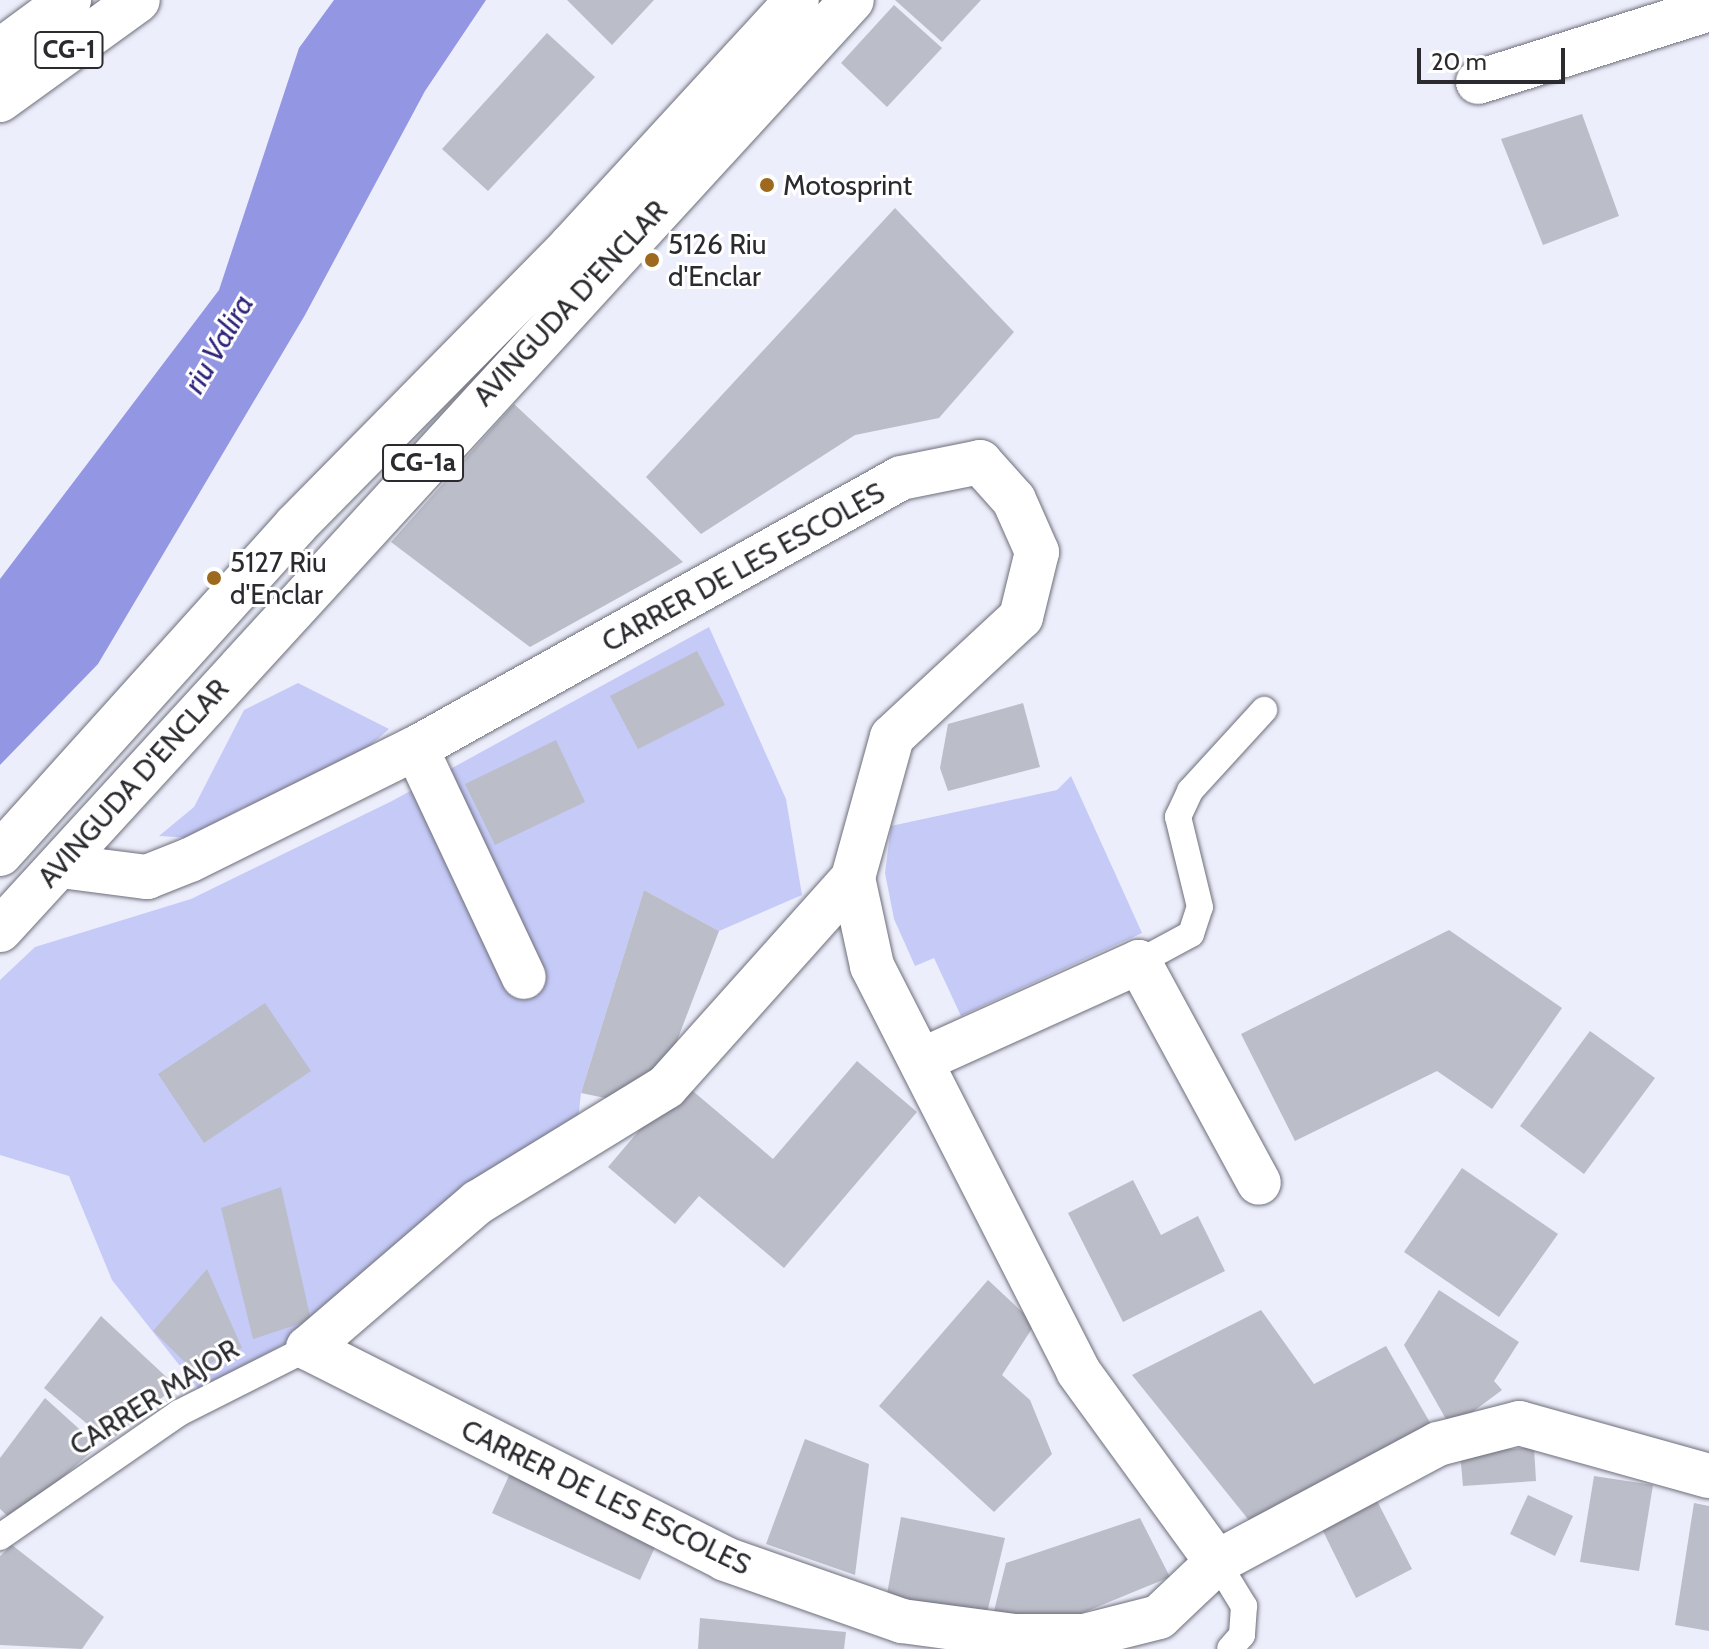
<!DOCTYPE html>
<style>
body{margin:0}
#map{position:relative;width:1709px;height:1649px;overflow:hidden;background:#eceefb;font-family:Cabin,sans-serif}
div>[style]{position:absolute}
.green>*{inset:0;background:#c6caf7}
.water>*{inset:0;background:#9396e2}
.building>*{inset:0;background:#bbbdc9}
.roads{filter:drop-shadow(0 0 2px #6d6f7a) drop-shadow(0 0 2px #6d6f7a)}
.lane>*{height:26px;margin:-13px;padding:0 13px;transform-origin:13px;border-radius:13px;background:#fff}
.street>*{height:44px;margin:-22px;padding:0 22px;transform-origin:22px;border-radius:22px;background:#fff}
.primary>*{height:44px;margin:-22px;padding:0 22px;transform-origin:22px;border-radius:22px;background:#fff}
.highway>*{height:44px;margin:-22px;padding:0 22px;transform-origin:22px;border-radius:22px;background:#fff}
.dots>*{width:22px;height:22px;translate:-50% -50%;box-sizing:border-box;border:4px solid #fff;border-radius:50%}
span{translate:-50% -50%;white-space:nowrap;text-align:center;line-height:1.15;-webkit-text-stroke:6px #fff;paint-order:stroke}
.shield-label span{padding:2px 6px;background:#fff;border:2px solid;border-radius:6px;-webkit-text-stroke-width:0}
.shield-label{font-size:26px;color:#2a2a2f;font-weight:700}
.poi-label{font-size:28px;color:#2a2a2f}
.left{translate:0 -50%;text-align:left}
.street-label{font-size:28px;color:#2a2a2f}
.water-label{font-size:30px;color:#2f247b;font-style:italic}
.scale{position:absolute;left:1417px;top:48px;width:148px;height:36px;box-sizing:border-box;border:4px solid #2a2a2f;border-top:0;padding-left:10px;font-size:24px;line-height:28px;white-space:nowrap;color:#2a2a2f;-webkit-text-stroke:6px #fff;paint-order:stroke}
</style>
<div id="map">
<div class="green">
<div style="clip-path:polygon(709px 627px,786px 799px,802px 895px,719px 931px,644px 890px,581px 1093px,577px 1129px,325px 1322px,199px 1390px,112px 1280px,69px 1176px,0 1155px,0 980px,35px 947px,191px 899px,392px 801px)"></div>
<div style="clip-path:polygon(298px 683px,389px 729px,325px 785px,242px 808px,192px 838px,159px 836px,194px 807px,244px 710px)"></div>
<div style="clip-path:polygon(1071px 776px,1142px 933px,961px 1016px,934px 958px,915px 966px,894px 919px,885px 873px,891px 826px,1057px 790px)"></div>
</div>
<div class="water">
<div style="clip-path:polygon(334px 0,486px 0,425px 91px,305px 315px,98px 664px,0 765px,0 579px,219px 290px,299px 48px)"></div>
</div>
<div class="building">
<div style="clip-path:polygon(567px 0,654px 0,612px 45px)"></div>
<div style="clip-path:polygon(895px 0,981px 0,942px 42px)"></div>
<div style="clip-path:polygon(894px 5px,942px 48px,887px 107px,841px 63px)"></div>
<div style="clip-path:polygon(547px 33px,595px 77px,488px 191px,442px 149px)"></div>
<div style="clip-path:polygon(1582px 114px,1619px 216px,1543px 245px,1501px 139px)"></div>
<div style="clip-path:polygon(895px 208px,1014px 332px,939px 418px,855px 435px,701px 534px,646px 477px)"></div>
<div style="clip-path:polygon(514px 404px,683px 562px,530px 647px,391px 542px)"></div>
<div style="clip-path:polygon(697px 651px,725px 705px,638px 749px,610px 696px)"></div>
<div style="clip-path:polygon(1023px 703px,1040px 767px,948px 791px,940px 768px,948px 724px)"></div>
<div style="clip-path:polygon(556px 740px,585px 802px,495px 845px,465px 784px)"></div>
<div style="clip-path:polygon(644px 890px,719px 931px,670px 1059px,620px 1101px,581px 1093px)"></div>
<div style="clip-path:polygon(1449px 930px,1562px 1008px,1492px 1109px,1437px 1071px,1295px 1141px,1241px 1034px)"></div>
<div style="clip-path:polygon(265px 1003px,311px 1071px,204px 1143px,158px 1074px)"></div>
<div style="clip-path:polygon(1590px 1031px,1655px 1078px,1584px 1174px,1520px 1126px)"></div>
<div style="clip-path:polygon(857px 1061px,917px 1112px,784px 1268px,699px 1196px,675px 1224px,608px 1167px,681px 1081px,773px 1159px)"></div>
<div style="clip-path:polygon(1462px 1168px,1558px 1234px,1499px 1317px,1404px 1252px)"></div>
<div style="clip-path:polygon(1133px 1180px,1161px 1235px,1198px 1216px,1225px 1271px,1123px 1322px,1068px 1213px)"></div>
<div style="clip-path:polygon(281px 1187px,311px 1320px,253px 1339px,221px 1208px)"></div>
<div style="clip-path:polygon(207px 1269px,242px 1348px,194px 1371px,153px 1331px)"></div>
<div style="clip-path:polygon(988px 1280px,1035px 1324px,1002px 1375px,1030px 1400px,1052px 1454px,994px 1512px,879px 1406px)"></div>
<div style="clip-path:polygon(1439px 1290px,1519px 1342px,1494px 1381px,1502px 1390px,1451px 1428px,1404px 1345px)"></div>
<div style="clip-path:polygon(1261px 1310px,1314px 1384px,1386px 1346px,1436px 1433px,1260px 1534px,1132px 1375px)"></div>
<div style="clip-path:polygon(101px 1316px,176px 1386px,109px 1442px,44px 1388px)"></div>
<div style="clip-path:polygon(45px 1398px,98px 1446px,13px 1521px,0 1509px,0 1458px)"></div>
<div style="clip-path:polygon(805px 1439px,869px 1464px,855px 1575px,766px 1544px)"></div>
<div style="clip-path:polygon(1534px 1447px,1536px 1481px,1463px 1486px,1460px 1453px)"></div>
<div style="clip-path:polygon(513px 1467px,661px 1534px,640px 1580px,492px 1513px)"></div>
<div style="clip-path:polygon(1594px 1476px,1653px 1485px,1639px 1571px,1580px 1562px)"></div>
<div style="clip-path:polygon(1374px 1495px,1412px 1569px,1356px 1598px,1319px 1523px)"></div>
<div style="clip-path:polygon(1528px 1495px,1573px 1516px,1555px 1556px,1510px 1534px)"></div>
<div style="clip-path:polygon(1694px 1503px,1709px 1506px,1709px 1631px,1675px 1625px)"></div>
<div style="clip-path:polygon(901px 1517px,1005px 1538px,985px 1621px,885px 1605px)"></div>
<div style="clip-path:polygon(1140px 1518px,1170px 1577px,1075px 1616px,991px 1623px,1006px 1563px)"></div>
<div style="clip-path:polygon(12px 1545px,104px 1617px,82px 1649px,0 1645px,0 1556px)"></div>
<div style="clip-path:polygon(700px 1618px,846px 1632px,844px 1649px,698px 1649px)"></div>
</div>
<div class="roads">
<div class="lane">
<div style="left:1139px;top:962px;width:59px;rotate:-28.3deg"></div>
<div style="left:1191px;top:934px;width:28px;rotate:-72deg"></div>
<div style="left:1200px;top:907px;width:93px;rotate:-103.7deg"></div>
<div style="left:1178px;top:817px;width:29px;rotate:-65deg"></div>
<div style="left:1190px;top:791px;width:110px;rotate:-47.6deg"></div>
<div style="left:0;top:1537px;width:218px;rotate:-34.7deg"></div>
<div style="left:179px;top:1413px;width:144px;rotate:-26.7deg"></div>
<div style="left:1217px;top:1562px;width:52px;rotate:58.5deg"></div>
<div style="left:1244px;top:1606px;width:29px;rotate:94deg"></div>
<div style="left:1242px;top:1635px;width:18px;rotate:131deg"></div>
</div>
<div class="street">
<div style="left:1478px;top:82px;width:242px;rotate:-17.5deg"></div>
<div style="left:416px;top:748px;width:253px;rotate:64.8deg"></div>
<div style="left:61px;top:866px;width:87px;rotate:7.3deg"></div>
<div style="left:147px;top:877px;width:46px;rotate:-21.6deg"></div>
<div style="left:190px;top:860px;width:252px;rotate:-26.4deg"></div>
<div style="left:416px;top:748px;width:555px;rotate:-29.1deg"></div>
<div style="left:901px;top:478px;width:81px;rotate:-11.4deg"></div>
<div style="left:980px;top:462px;width:51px;rotate:48.2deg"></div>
<div style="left:1014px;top:500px;width:57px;rotate:66.1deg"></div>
<div style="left:1037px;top:552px;width:67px;rotate:103.8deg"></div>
<div style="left:1021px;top:617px;width:176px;rotate:137.1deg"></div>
<div style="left:892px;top:737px;width:146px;rotate:105.5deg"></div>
<div style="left:853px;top:878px;width:90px;rotate:77.8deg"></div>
<div style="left:872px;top:966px;width:454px;rotate:63deg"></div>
<div style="left:1078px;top:1371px;width:236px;rotate:54deg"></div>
<div style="left:853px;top:878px;width:280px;rotate:131.8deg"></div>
<div style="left:666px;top:1087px;width:220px;rotate:148.5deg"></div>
<div style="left:478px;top:1202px;width:224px;rotate:139.3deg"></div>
<div style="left:308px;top:1348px;width:467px;rotate:26.8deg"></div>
<div style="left:725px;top:1559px;width:188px;rotate:19.3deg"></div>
<div style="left:902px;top:1621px;width:114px;rotate:7.6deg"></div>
<div style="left:1015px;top:1636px;width:69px"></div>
<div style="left:1084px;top:1636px;width:77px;rotate:-14.2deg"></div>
<div style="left:1159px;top:1617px;width:80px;rotate:-43.5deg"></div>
<div style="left:1217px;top:1562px;width:251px;rotate:-28.1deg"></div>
<div style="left:1438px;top:1444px;width:84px;rotate:-14.5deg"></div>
<div style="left:1519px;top:1423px;width:197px;rotate:15.6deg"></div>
<div style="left:922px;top:1060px;width:238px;rotate:-24.3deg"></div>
<div style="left:1139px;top:962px;width:251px;rotate:61.5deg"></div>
</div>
<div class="primary">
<div style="left:0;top:854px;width:443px;rotate:-48deg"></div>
<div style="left:296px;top:525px;width:390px;rotate:-45.4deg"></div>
<div style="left:570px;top:247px;width:335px;rotate:-47.4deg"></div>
<div style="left:0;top:930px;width:1261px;rotate:-47.51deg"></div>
</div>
<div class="highway">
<div style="left:0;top:51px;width:86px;rotate:-36.5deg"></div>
<div style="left:0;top:100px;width:170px;rotate:-35.9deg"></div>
</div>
</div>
<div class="dots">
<div style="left:767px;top:185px;background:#9c691f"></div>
<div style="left:652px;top:260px;background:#9c691f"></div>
<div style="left:214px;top:578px;background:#9c691f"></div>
</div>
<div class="shield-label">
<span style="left:69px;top:50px">CG-1</span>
<span style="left:423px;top:463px">CG-1a</span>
</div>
<div class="poi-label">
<span class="left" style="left:783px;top:185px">Motosprint</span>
<span class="left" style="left:668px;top:260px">5126 Riu<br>d'Enclar</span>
<span class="left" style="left:230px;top:578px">5127 Riu<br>d'Enclar</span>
</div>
<div class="street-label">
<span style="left:570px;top:303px;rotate:-47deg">AVINGUDA D'ENCLAR</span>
<span style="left:743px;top:567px;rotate:-29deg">CARRER DE LES ESCOLES</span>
<span style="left:133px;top:783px;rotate:-48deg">AVINGUDA D'ENCLAR</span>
<span style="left:154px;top:1397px;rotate:-32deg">CARRER MAJOR</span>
<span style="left:606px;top:1497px;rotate:26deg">CARRER DE LES ESCOLES</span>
</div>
<div class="water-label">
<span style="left:219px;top:344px;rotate:-60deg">riu Valira</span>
</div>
<div class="scale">20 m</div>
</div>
